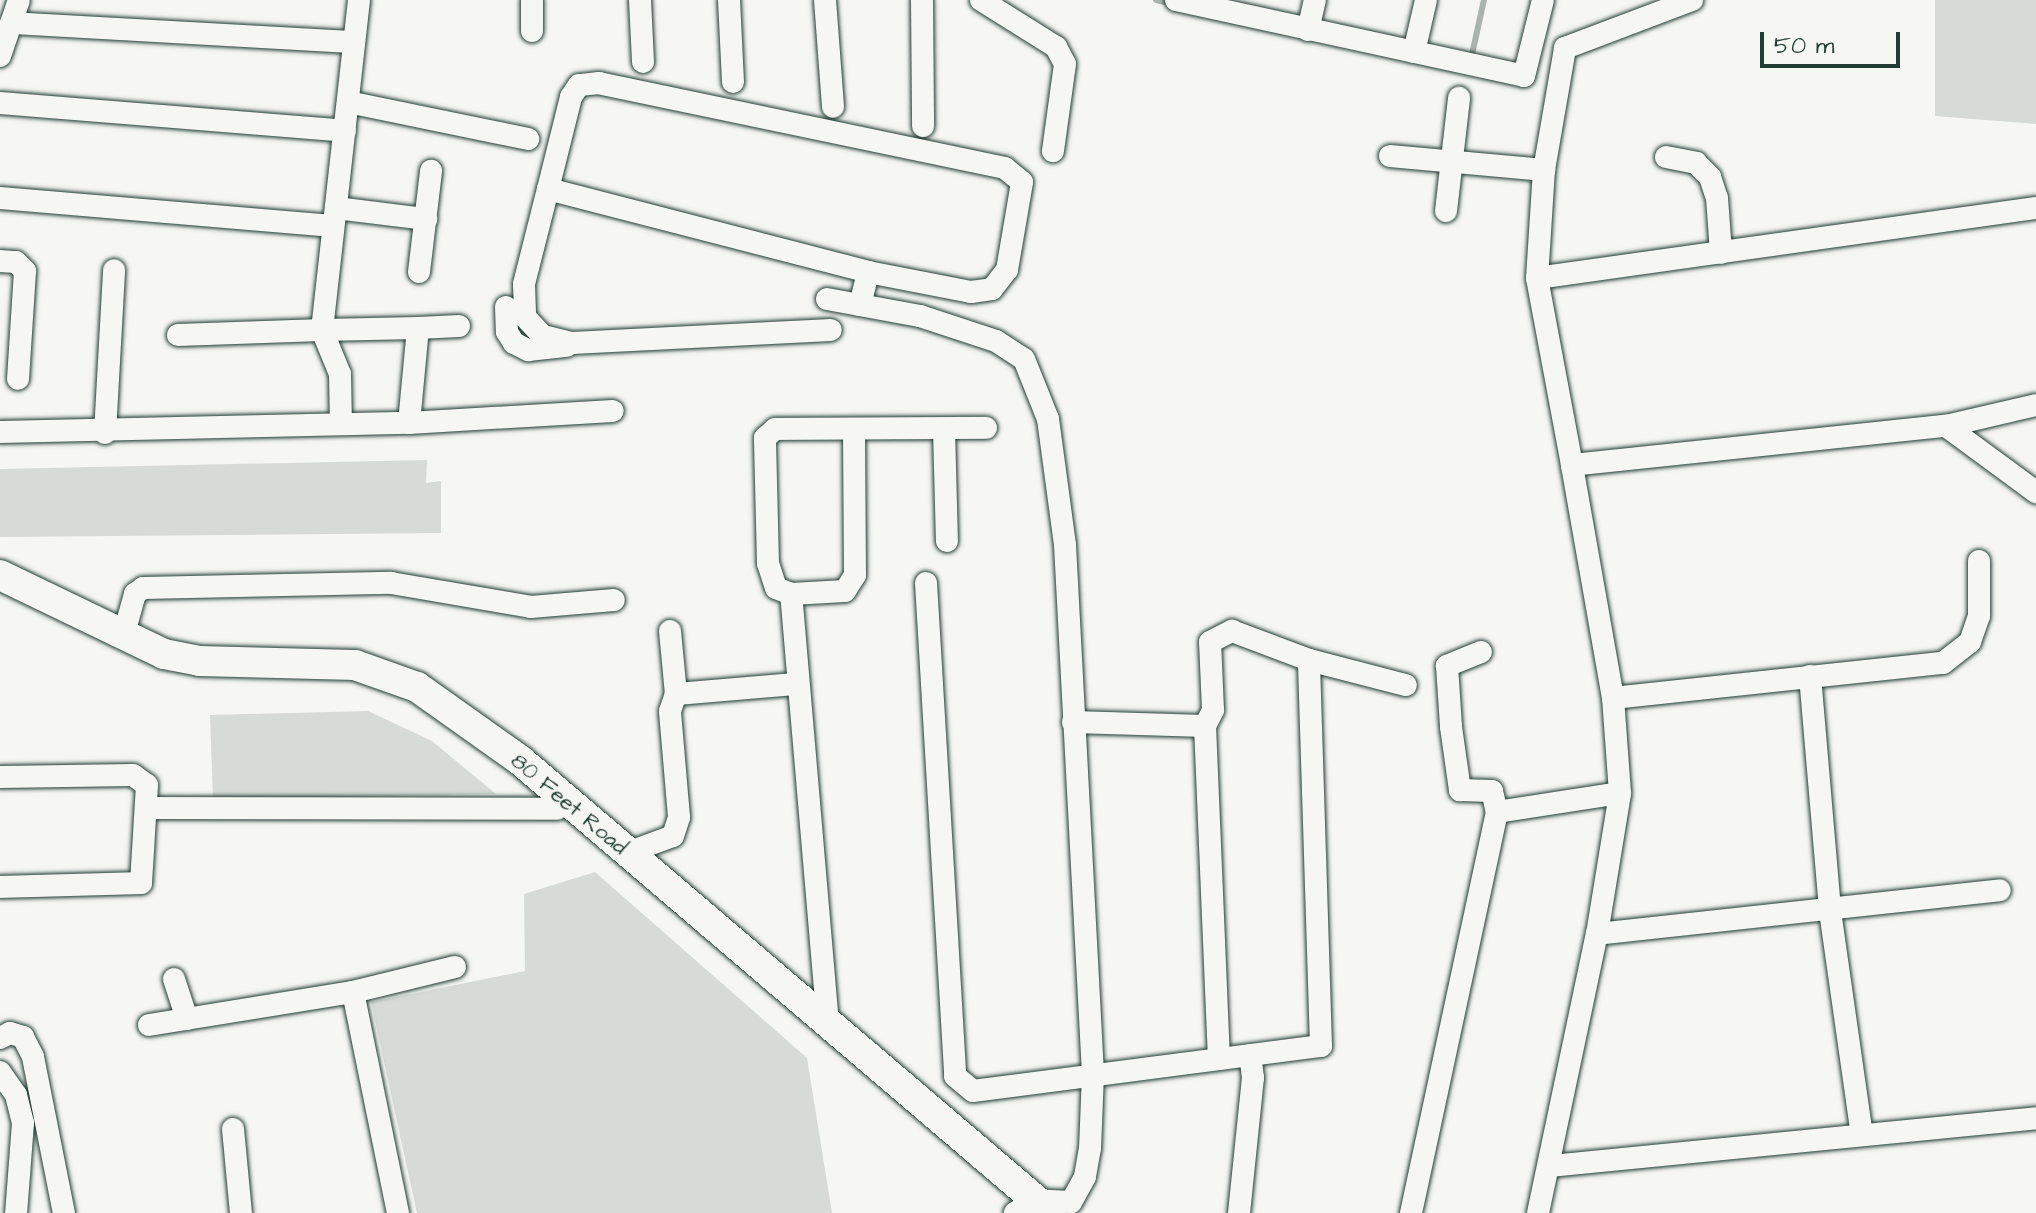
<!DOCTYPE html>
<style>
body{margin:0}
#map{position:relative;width:2036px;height:1213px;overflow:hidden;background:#f6f6f2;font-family:"Architects Daughter",sans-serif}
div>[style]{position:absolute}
.green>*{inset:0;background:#d6dbd6}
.stream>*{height:6px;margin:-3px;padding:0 3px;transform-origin:3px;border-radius:3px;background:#aab3ae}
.roads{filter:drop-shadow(0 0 2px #1f3d34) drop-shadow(0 0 2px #1f3d34)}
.street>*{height:22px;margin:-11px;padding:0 11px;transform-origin:11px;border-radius:11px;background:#f6f6f2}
.secondary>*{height:30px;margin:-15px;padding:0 15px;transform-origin:15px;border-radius:15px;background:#f6f6f2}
span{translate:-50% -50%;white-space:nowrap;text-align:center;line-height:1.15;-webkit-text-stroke:6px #f6f6f2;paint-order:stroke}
.street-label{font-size:22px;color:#1f3d34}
.scale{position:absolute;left:1760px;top:32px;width:140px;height:36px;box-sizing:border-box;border:4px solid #1f3d34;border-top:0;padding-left:10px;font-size:24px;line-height:28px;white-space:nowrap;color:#1f3d34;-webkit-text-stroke:6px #f6f6f2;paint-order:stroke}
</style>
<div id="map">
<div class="green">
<div style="clip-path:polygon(1935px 0,2036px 0,2036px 124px,1935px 116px)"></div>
<div style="clip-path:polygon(427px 460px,426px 483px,441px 481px,441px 533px,0 537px,0 469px)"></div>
<div style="clip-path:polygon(368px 711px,432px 741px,496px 794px,213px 799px,210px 715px)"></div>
<div style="clip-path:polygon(595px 872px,807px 1058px,832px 1213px,417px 1213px,371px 1002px,525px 971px,524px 894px)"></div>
</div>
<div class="stream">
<div style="left:1156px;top:0;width:18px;rotate:13deg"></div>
<div style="left:1471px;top:59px;width:60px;rotate:-77.6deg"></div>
</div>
<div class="roads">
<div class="street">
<div style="left:640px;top:0;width:62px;rotate:87.2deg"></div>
<div style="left:729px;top:0;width:82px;rotate:87.2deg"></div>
<div style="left:825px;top:0;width:107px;rotate:85.7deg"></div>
<div style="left:922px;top:0;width:126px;rotate:89.5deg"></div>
<div style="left:981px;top:0;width:89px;rotate:32.1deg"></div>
<div style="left:1056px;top:47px;width:19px;rotate:62deg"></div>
<div style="left:1065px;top:64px;width:88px;rotate:97.9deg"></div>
<div style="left:1176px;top:0;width:356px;rotate:12.3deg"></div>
<div style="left:1524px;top:76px;width:78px;rotate:-76deg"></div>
<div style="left:11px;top:23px;width:343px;rotate:3.2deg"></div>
<div style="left:1308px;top:30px;width:31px;rotate:-77deg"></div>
<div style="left:532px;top:31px;width:31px;rotate:-90deg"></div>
<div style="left:1414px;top:52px;width:53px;rotate:-77deg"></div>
<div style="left:0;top:56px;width:59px;rotate:-71.3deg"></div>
<div style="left:348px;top:102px;width:184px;rotate:11.6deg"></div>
<div style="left:0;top:103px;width:346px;rotate:4.6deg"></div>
<div style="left:1390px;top:156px;width:155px;rotate:5.2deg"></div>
<div style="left:1666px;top:157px;width:31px;rotate:11deg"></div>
<div style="left:1696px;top:163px;width:20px;rotate:45deg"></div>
<div style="left:1710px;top:177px;width:22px;rotate:72deg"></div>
<div style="left:1717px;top:198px;width:55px;rotate:85.8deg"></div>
<div style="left:548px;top:189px;width:98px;rotate:104.2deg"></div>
<div style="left:524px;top:284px;width:33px;rotate:88deg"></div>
<div style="left:525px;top:317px;width:26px;rotate:47deg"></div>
<div style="left:543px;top:336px;width:30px;rotate:14deg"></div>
<div style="left:572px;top:343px;width:259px;rotate:-2.9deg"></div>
<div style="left:0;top:198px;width:334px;rotate:4.8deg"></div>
<div style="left:336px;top:208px;width:91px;rotate:7deg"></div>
<div style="left:1446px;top:211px;width:114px;rotate:-83.4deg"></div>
<div style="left:0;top:261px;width:16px;rotate:4deg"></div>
<div style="left:16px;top:262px;width:13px;rotate:45deg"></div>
<div style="left:25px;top:271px;width:108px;rotate:93.7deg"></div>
<div style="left:419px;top:272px;width:102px;rotate:-83.2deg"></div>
<div style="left:1537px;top:278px;width:504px;rotate:-7.99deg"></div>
<div style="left:827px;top:299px;width:95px;rotate:10.4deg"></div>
<div style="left:920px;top:316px;width:80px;rotate:18.2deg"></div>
<div style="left:996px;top:341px;width:33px;rotate:33deg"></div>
<div style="left:1024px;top:359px;width:65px;rotate:68.2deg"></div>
<div style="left:1048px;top:419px;width:127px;rotate:82.3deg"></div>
<div style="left:1065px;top:545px;width:530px;rotate:86.97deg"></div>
<div style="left:1093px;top:1074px;width:74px;rotate:92.3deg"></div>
<div style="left:1090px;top:1148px;width:29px;rotate:100deg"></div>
<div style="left:1085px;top:1177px;width:29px;rotate:119deg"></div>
<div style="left:1071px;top:1202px;width:36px;rotate:-177deg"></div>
<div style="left:1035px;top:1200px;width:24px;rotate:147deg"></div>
<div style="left:860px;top:305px;width:34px;rotate:-76deg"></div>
<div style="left:868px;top:272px;width:105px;rotate:11deg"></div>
<div style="left:971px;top:292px;width:21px;rotate:-8deg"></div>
<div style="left:992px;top:289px;width:24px;rotate:-52deg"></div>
<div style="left:1007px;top:270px;width:89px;rotate:-80.3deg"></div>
<div style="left:1022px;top:182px;width:22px;rotate:-141deg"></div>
<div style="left:1005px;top:168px;width:415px;rotate:-168.2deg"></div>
<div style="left:599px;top:83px;width:20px;rotate:174deg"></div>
<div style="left:579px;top:85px;width:14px;rotate:124deg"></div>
<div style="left:571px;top:97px;width:95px;rotate:104deg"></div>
<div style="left:548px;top:189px;width:331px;rotate:14.5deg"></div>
<div style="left:506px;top:307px;width:25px;rotate:88deg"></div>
<div style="left:507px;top:332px;width:13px;rotate:58deg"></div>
<div style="left:514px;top:343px;width:16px;rotate:27deg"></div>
<div style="left:528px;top:350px;width:39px;rotate:-6deg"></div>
<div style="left:418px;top:328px;width:41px;rotate:-2.8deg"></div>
<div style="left:178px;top:335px;width:144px;rotate:-2deg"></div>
<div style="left:322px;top:330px;width:48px;rotate:67.8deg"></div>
<div style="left:340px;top:374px;width:50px;rotate:88.9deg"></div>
<div style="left:409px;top:423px;width:204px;rotate:-3.4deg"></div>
<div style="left:1946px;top:426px;width:92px;rotate:-13.1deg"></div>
<div style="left:944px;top:429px;width:112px;rotate:88.5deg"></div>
<div style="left:0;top:432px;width:409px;rotate:-1.3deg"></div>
<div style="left:409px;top:423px;width:95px;rotate:-84.6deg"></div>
<div style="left:418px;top:328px;width:96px;rotate:178.8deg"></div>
<div style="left:322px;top:330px;width:332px;rotate:-83.6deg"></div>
<div style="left:105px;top:433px;width:163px;rotate:-86.8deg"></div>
<div style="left:1572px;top:465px;width:190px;rotate:-100.6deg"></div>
<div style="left:1537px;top:278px;width:108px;rotate:-86.3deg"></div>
<div style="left:1544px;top:170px;width:124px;rotate:-80.2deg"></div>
<div style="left:1565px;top:48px;width:136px;rotate:-20.7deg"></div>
<div style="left:926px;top:583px;width:494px;rotate:86.6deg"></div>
<div style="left:955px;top:1076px;width:23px;rotate:40deg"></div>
<div style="left:973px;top:1091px;width:351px;rotate:-7.4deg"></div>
<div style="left:1321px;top:1046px;width:386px;rotate:-91.8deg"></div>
<div style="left:791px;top:594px;width:54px;rotate:-3.2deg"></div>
<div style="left:845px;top:591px;width:19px;rotate:-58deg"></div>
<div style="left:855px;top:575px;width:146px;rotate:-90.4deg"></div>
<div style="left:670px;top:631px;width:63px;rotate:84.6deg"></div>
<div style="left:123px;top:637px;width:45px;rotate:-74.4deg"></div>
<div style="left:135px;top:594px;width:10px;rotate:-37deg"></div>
<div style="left:143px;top:588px;width:248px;rotate:-1.2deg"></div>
<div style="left:391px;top:583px;width:142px;rotate:9.7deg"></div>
<div style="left:531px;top:607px;width:83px;rotate:-4.8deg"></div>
<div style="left:1481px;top:652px;width:37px;rotate:158deg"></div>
<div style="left:1447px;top:666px;width:61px;rotate:86.2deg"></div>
<div style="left:1451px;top:727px;width:64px;rotate:81.9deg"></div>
<div style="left:1460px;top:790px;width:32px;rotate:2deg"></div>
<div style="left:1492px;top:791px;width:22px;rotate:77deg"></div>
<div style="left:1810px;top:676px;width:236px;rotate:85.1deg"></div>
<div style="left:1830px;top:911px;width:226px;rotate:81.9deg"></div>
<div style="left:1613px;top:698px;width:332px;rotate:-6.1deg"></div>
<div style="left:1943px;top:663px;width:34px;rotate:-38deg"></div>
<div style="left:1970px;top:642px;width:28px;rotate:-71deg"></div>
<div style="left:1979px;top:616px;width:55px;rotate:-90deg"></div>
<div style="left:1073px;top:722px;width:132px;rotate:1.7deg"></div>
<div style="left:1205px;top:726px;width:18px;rotate:-63deg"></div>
<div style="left:1213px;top:710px;width:68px;rotate:-92.5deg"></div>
<div style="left:1210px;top:642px;width:25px;rotate:-27deg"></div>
<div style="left:1232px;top:631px;width:82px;rotate:20.6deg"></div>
<div style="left:1309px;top:660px;width:100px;rotate:14.5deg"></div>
<div style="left:1205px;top:726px;width:333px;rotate:87.6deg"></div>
<div style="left:0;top:777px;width:133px;rotate:-0.9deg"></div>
<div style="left:133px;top:775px;width:17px;rotate:36deg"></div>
<div style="left:147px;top:785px;width:98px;rotate:93.5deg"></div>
<div style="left:141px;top:883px;width:141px;rotate:178.4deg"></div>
<div style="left:146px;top:808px;width:411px;rotate:0.1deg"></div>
<div style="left:627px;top:853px;width:49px;rotate:-20.3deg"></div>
<div style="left:673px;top:836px;width:20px;rotate:-72deg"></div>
<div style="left:679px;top:817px;width:106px;rotate:-94.9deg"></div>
<div style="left:670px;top:711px;width:18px;rotate:-71deg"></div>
<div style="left:676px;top:694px;width:120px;rotate:-4.8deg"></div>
<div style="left:1597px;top:934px;width:405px;rotate:-6.2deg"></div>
<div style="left:174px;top:979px;width:42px;rotate:72deg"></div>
<div style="left:353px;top:992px;width:105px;rotate:-13.8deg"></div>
<div style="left:828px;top:1024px;width:432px;rotate:-94.9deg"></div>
<div style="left:791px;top:594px;width:16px;rotate:-158deg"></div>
<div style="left:776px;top:588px;width:25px;rotate:-108deg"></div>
<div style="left:768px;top:564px;width:126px;rotate:-91.4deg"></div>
<div style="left:765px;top:438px;width:13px;rotate:-42deg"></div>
<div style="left:775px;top:429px;width:211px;rotate:-0.3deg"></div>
<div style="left:149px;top:1025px;width:207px;rotate:-9.2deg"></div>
<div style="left:353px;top:992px;width:226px;rotate:78.5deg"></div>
<div style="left:0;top:1038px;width:11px;rotate:-27deg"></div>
<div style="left:10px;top:1033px;width:14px;rotate:17deg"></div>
<div style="left:23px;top:1037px;width:22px;rotate:63deg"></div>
<div style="left:33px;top:1057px;width:159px;rotate:78.8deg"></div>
<div style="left:0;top:1072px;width:28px;rotate:55deg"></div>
<div style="left:16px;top:1095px;width:29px;rotate:76deg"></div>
<div style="left:23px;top:1123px;width:90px;rotate:94.4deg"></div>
<div style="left:233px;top:1129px;width:84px;rotate:84.6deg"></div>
<div style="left:1550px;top:1166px;width:488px;rotate:-5.6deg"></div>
<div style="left:1239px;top:1213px;width:136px;rotate:-84.1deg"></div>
<div style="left:1253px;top:1078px;width:23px;rotate:-97deg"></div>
<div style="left:1411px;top:1213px;width:410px;rotate:-77.9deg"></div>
<div style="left:1497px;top:812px;width:124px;rotate:-8.8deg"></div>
<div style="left:1538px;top:1213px;width:285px;rotate:-78.1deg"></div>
<div style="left:1597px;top:934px;width:143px;rotate:-80.7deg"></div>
<div style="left:1620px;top:793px;width:95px;rotate:-94.2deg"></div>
<div style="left:1613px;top:698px;width:237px;rotate:-100deg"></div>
<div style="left:1572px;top:465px;width:376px;rotate:-6deg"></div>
<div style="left:1946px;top:426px;width:112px;rotate:36.3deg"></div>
</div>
<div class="secondary">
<div style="left:0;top:575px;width:182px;rotate:25.7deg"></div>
<div style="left:164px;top:654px;width:36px;rotate:11deg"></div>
<div style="left:199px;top:661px;width:156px;rotate:1.5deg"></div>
<div style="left:355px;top:665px;width:66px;rotate:19.5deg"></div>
<div style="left:417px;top:687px;width:128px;rotate:35.4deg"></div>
<div style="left:521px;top:761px;width:697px;rotate:40.46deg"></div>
</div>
</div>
<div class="street-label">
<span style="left:569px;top:804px;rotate:40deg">80 Feet Road</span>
</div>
<div class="scale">50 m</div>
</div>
